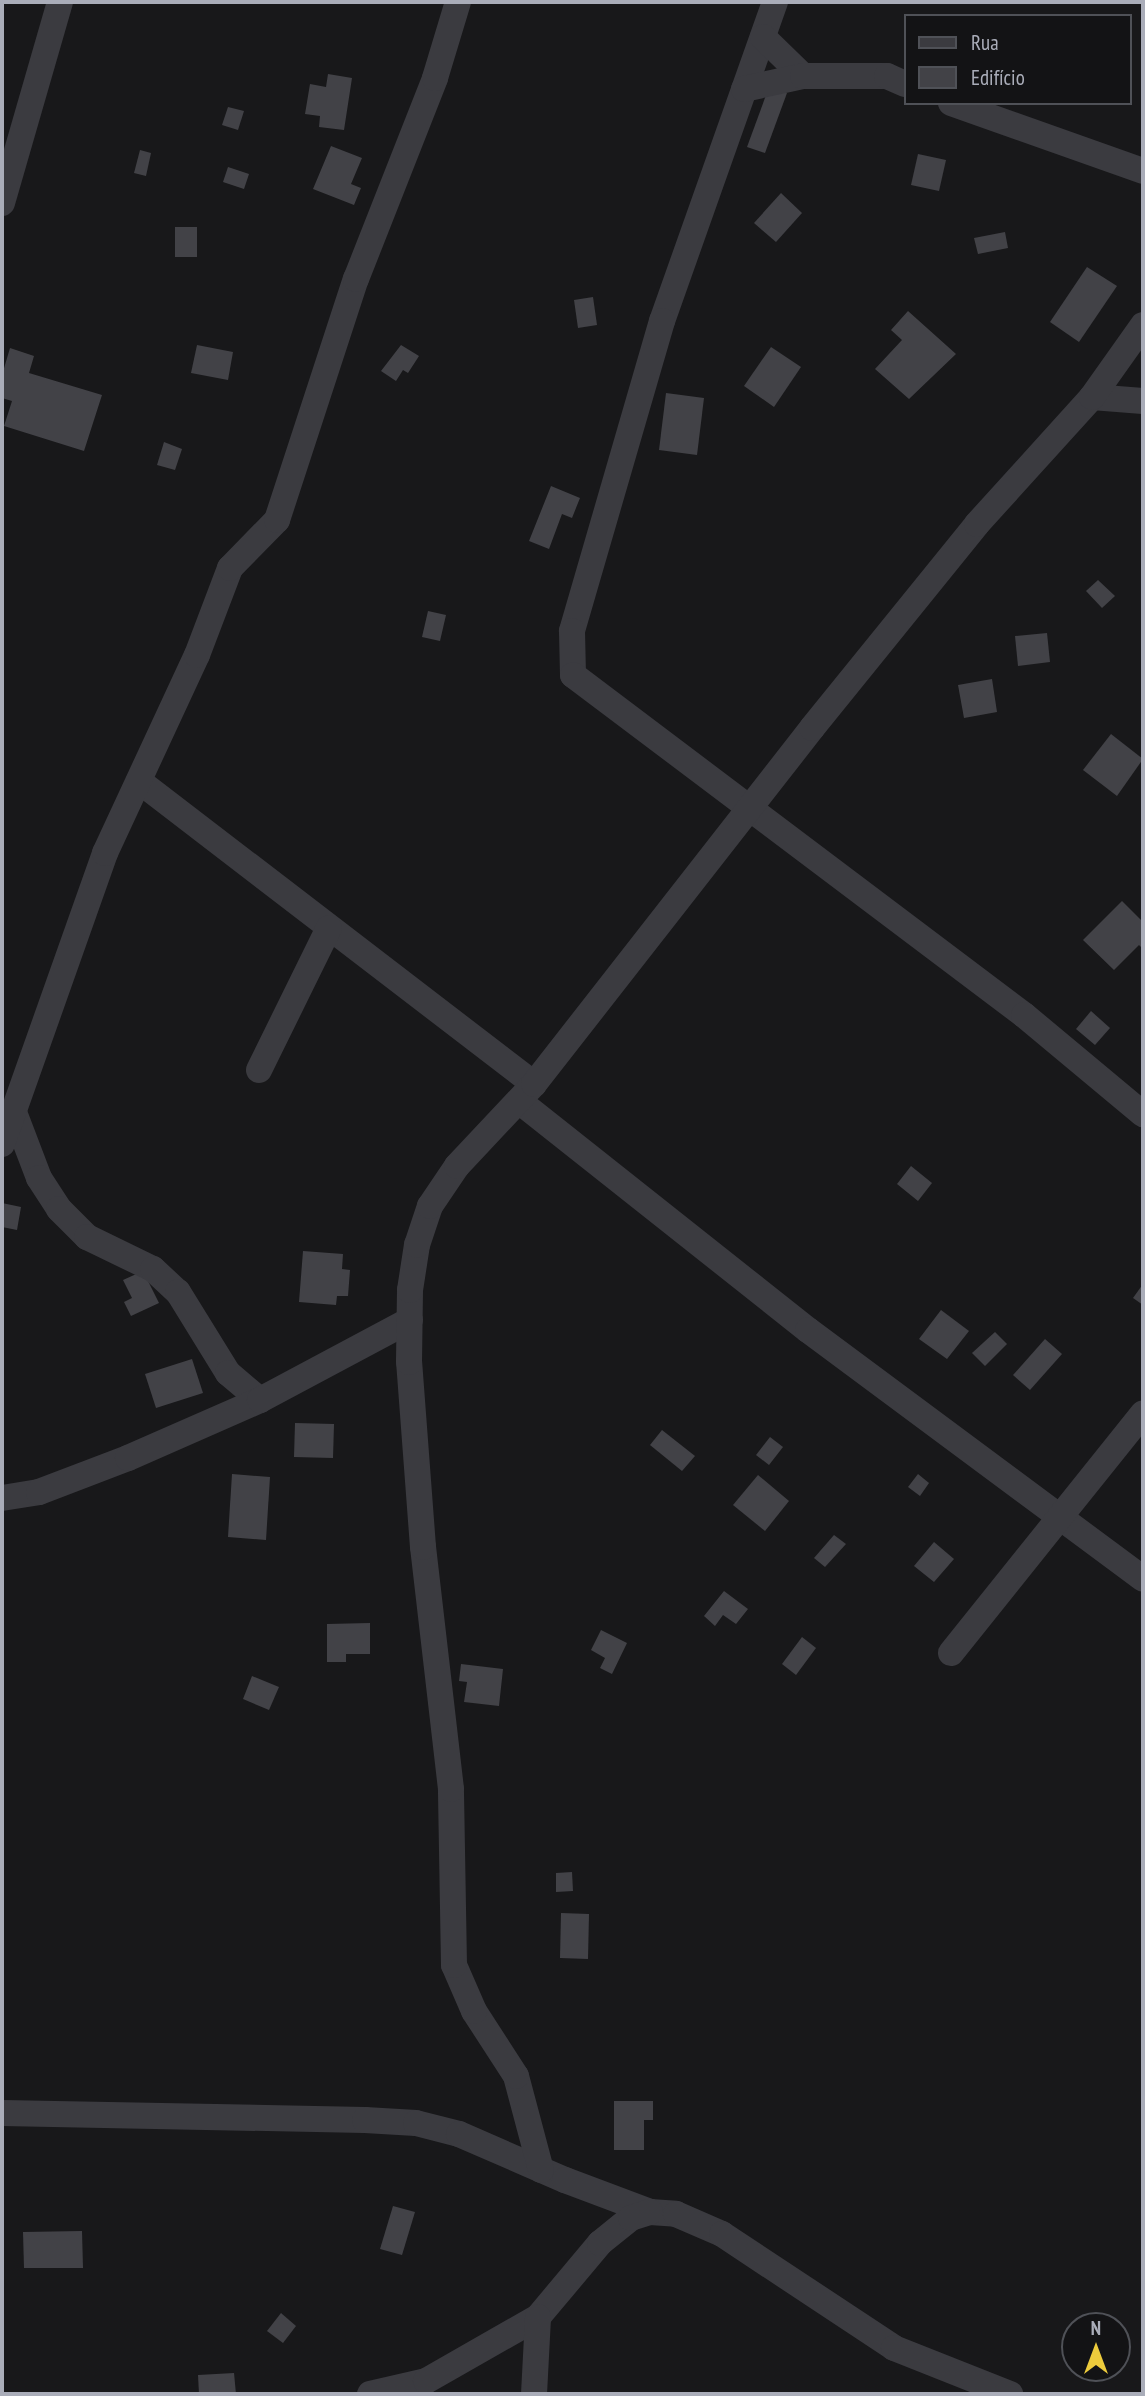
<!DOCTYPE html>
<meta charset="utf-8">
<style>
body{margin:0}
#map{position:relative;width:1145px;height:2396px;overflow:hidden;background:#18181a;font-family:"PT Sans Narrow",sans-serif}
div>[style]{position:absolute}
.building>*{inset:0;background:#424247}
.minor>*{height:26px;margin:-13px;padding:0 13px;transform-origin:13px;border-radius:13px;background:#3b3b40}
span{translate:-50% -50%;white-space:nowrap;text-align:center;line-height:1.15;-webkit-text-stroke:5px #131315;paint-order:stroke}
.frame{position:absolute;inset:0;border:4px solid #aaadb9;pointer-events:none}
.legend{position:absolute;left:904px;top:14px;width:228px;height:91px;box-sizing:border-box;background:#131315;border:2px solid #4f5157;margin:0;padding:9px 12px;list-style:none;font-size:21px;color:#aaadb9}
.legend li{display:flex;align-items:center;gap:14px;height:35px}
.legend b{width:35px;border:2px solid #4f5157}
.north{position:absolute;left:1061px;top:2312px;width:70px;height:70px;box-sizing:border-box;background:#131315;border:2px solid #4f5157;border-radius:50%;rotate:0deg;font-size:19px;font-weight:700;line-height:28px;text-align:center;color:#aaadb9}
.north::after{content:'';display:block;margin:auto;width:24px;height:32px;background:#edcb3c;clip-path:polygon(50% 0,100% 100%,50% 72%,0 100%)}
</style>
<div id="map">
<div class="building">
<div style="clip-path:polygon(328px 74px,352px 78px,344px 130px,319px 127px,320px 116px,305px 114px,310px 84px,326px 87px)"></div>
<div style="clip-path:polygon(769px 87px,787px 93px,765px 153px,747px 147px)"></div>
<div style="clip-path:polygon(228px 107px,244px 111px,238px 130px,222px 125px)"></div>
<div style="clip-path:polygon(331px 146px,362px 158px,351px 184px,361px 188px,354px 205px,313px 189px)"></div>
<div style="clip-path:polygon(140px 150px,151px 153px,146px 176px,134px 173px)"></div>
<div style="clip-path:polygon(918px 154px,946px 160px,939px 191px,911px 185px)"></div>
<div style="clip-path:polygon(228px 167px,249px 174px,244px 189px,223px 182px)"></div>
<div style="clip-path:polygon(781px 193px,802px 213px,776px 242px,754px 223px)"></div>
<div style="clip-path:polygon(175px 227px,197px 227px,197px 257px,175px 257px)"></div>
<div style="clip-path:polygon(1005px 232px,1008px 248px,978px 254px,974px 238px)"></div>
<div style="clip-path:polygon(1087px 267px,1117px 286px,1079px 342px,1050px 322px)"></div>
<div style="clip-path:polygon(593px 297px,597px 325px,578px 328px,574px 300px)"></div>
<div style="clip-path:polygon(908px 311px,956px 354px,909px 399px,875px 369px,902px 340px,891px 330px)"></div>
<div style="clip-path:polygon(197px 345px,233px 352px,228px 380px,191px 373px)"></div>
<div style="clip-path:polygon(401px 345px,419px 356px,408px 373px,403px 370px,396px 381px,381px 371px)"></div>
<div style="clip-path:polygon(771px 347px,801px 367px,774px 407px,744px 386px)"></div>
<div style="clip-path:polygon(10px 348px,34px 356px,29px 373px,102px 395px,84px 451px,4px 426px,12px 401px,2px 398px,2px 375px)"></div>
<div style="clip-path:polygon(666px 393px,704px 398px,697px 455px,659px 450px)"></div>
<div style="clip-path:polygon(164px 442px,182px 449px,175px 470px,157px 465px)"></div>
<div style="clip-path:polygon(551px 486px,580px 498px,572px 518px,562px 514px,549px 549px,529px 541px)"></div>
<div style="clip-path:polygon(1098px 580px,1115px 596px,1102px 608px,1086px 591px)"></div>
<div style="clip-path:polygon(428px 611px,446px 615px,440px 641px,422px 637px)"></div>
<div style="clip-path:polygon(1047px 633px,1050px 662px,1018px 666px,1015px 636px)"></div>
<div style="clip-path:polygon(992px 679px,997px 712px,964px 718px,958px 685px)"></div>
<div style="clip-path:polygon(1111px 734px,1143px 759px,1117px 796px,1083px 770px)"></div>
<div style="clip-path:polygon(1122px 901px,1143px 922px,1143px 949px,1139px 945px,1114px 970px,1083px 940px)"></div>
<div style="clip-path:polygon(1091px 1011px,1110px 1028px,1095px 1045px,1076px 1029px)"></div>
<div style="clip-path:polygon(911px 1166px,932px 1183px,918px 1201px,897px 1184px)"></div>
<div style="clip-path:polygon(2px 1203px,21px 1207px,17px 1230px,2px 1227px)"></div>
<div style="clip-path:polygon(303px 1251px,343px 1254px,342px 1269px,350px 1270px,348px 1296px,337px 1296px,336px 1305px,299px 1302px)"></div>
<div style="clip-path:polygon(143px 1271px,159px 1303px,131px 1316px,124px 1302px,132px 1298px,123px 1280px)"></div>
<div style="clip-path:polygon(1143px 1284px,1143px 1305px,1133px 1298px)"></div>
<div style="clip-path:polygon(941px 1310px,969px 1331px,947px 1359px,919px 1339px)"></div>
<div style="clip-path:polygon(995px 1332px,1007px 1344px,985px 1366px,972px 1353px)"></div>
<div style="clip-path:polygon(1045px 1339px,1062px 1354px,1030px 1390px,1013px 1375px)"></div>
<div style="clip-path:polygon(192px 1359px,203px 1393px,156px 1408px,145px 1374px)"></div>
<div style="clip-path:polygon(295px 1423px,334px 1424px,333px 1458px,294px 1457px)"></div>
<div style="clip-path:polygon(662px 1430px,695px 1456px,682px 1471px,650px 1445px)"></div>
<div style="clip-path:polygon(770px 1437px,783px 1447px,769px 1465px,756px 1455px)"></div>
<div style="clip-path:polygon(232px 1474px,270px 1477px,266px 1540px,228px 1537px)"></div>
<div style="clip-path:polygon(918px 1474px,929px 1483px,920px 1496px,908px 1487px)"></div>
<div style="clip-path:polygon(758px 1475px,789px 1501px,765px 1531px,733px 1505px)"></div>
<div style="clip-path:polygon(834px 1535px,846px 1544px,825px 1567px,814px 1558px)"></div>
<div style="clip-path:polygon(934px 1542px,954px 1559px,934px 1582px,914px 1566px)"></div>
<div style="clip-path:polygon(724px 1591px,748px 1609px,736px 1624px,723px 1615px,715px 1626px,704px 1616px)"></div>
<div style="clip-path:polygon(370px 1623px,370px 1654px,346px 1654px,346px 1662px,327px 1662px,327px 1624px)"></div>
<div style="clip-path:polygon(601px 1630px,627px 1643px,612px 1674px,600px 1668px,605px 1658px,591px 1650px)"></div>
<div style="clip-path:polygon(802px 1637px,816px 1648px,796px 1675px,782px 1664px)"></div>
<div style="clip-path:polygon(461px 1664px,503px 1669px,499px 1706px,464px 1702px,467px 1682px,459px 1681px)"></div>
<div style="clip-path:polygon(252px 1676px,279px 1687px,269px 1710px,243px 1699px)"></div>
<div style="clip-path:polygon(572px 1872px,573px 1891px,556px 1892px,556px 1873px)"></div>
<div style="clip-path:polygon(561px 1913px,589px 1914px,588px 1959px,560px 1958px)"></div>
<div style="clip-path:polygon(614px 2101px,653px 2101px,653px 2120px,644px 2120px,644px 2150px,614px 2150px)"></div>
<div style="clip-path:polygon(393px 2206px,415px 2212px,402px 2255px,380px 2249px)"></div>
<div style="clip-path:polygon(82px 2231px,83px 2268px,24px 2268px,23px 2232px)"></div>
<div style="clip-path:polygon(281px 2313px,296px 2326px,283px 2343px,267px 2331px)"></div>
<div style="clip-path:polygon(234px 2373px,236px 2394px,199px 2394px,198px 2375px)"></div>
</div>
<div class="minor">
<div style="left:775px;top:2px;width:338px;rotate:109.5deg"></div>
<div style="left:662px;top:321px;width:323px;rotate:106.2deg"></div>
<div style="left:572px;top:631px;width:44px;rotate:88.7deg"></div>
<div style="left:573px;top:675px;width:565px;rotate:37.01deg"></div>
<div style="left:1024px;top:1015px;width:155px;rotate:39.8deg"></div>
<div style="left:763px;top:37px;width:56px;rotate:44.3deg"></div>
<div style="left:744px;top:89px;width:60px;rotate:-12.4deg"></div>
<div style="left:803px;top:76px;width:84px"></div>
<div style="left:887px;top:76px;width:20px;rotate:24deg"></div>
<div style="left:951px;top:103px;width:204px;rotate:19.5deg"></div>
<div style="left:2px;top:203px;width:209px;rotate:-73.9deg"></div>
<div style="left:1092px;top:397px;width:51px;rotate:4.5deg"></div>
<div style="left:139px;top:781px;width:498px;rotate:37.5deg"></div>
<div style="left:259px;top:1070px;width:158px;rotate:-63.8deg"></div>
<div style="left:519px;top:1101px;width:369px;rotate:38.4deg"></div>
<div style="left:808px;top:1330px;width:417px;rotate:36.6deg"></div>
<div style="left:15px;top:1115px;width:67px;rotate:69.1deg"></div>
<div style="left:39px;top:1178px;width:37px;rotate:57deg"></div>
<div style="left:59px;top:1209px;width:40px;rotate:45deg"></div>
<div style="left:87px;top:1237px;width:73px;rotate:25.9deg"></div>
<div style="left:153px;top:1269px;width:34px;rotate:43deg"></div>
<div style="left:178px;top:1292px;width:95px;rotate:58.3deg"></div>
<div style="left:228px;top:1373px;width:42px;rotate:40.2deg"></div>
<div style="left:2px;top:1144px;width:309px;rotate:-70.5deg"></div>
<div style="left:105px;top:853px;width:218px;rotate:-65.1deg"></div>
<div style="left:197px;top:655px;width:93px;rotate:-69.2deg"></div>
<div style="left:230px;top:568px;width:67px;rotate:-45.6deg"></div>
<div style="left:277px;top:520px;width:254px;rotate:-71.9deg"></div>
<div style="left:356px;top:279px;width:216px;rotate:-68.5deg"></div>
<div style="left:435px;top:78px;width:79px;rotate:-73.2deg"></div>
<div style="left:2px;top:1498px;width:37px;rotate:-9deg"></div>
<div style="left:39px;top:1492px;width:95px;rotate:-20.9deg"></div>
<div style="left:128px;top:1458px;width:144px;rotate:-23.7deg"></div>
<div style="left:260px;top:1400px;width:170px;rotate:-28.1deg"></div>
<div style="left:951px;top:1653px;width:307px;rotate:-51.3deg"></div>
<div style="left:2px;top:2113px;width:363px;rotate:1.1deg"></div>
<div style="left:365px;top:2120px;width:51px;rotate:3.4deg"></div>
<div style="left:416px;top:2123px;width:44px;rotate:14.3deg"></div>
<div style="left:459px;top:2134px;width:116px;rotate:23.5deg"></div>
<div style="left:565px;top:2180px;width:91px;rotate:20.6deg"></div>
<div style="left:650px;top:2212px;width:26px;rotate:4deg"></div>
<div style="left:676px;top:2214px;width:50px;rotate:23.5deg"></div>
<div style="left:722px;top:2234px;width:206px;rotate:33.5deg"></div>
<div style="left:894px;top:2348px;width:125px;rotate:21.6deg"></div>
<div style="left:541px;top:2170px;width:97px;rotate:-104.9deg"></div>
<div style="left:516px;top:2076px;width:77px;rotate:-122.9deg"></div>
<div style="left:474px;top:2011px;width:50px;rotate:-113.5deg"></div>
<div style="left:454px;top:1965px;width:176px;rotate:-91deg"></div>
<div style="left:451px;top:1789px;width:244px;rotate:-96.6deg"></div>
<div style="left:423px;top:1547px;width:186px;rotate:-94.3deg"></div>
<div style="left:409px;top:1362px;width:72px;rotate:-89.2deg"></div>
<div style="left:410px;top:1290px;width:46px;rotate:-81.2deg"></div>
<div style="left:417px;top:1245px;width:41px;rotate:-71.6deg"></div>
<div style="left:430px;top:1206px;width:48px;rotate:-56deg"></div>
<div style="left:457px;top:1166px;width:112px;rotate:-46.8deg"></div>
<div style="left:534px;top:1084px;width:452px;rotate:-52deg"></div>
<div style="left:812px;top:728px;width:262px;rotate:-51deg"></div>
<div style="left:977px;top:524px;width:171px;rotate:-47.8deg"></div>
<div style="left:1092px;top:397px;width:88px;rotate:-54.7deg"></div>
<div style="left:370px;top:2394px;width:57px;rotate:-13.1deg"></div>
<div style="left:426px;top:2381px;width:129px;rotate:-29.7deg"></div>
<div style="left:538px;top:2317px;width:97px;rotate:-50deg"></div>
<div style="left:600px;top:2243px;width:40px;rotate:-39deg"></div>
<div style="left:631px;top:2218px;width:20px;rotate:-18deg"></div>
<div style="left:534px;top:2394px;width:77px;rotate:-87deg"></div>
</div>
<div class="frame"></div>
<ul class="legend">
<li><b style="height:9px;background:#3b3b40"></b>Rua</li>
<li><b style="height:19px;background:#424247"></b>Edifício</li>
</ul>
<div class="north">N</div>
</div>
